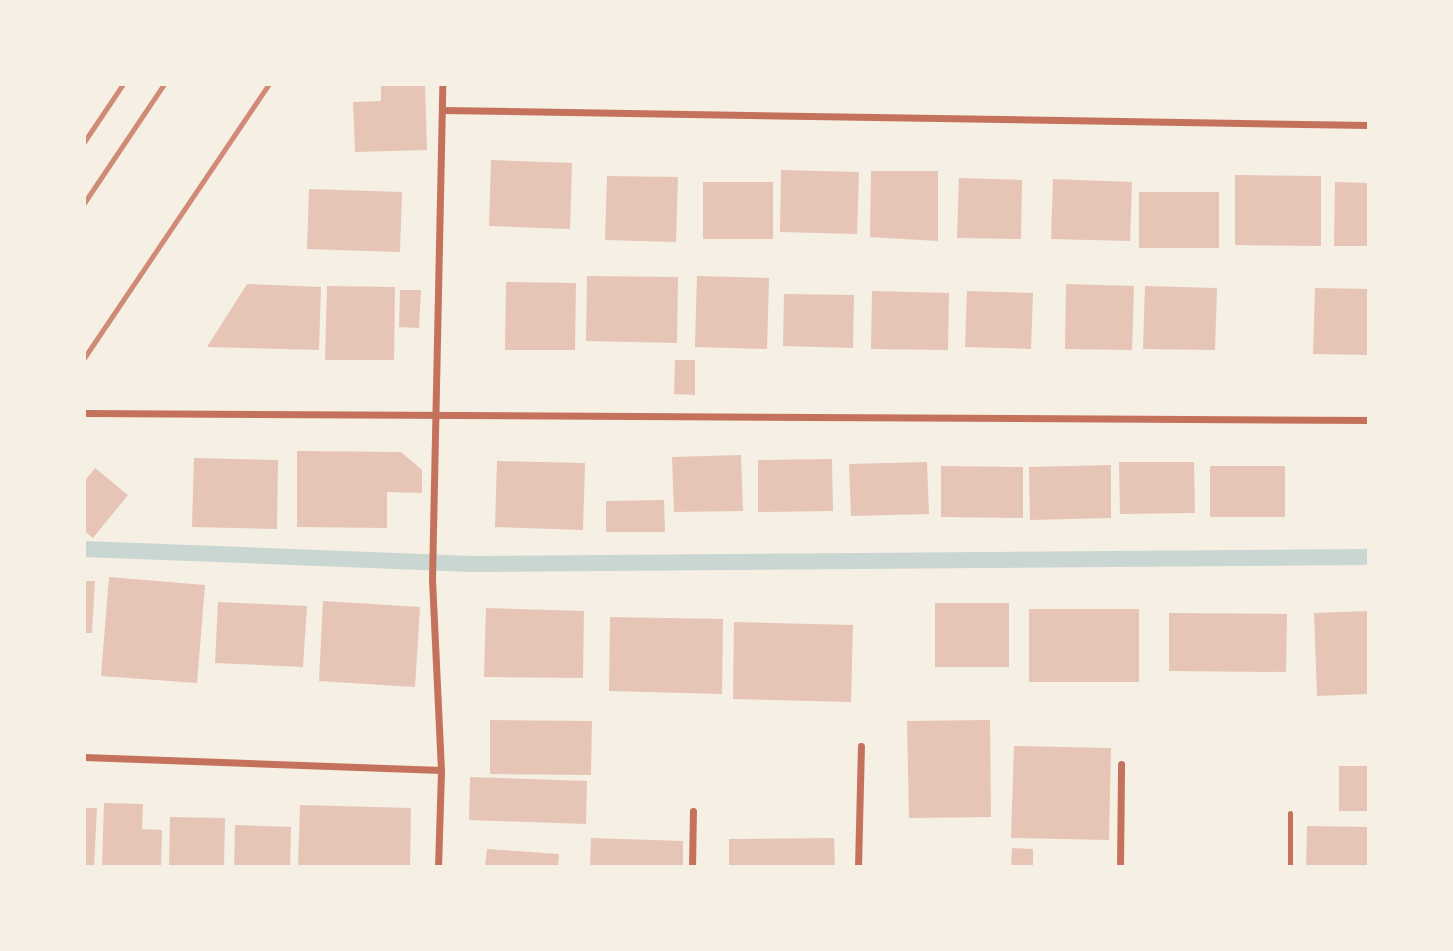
<!DOCTYPE html>
<style>
body{margin:0}
#map{position:relative;width:1453px;height:951px;overflow:hidden;background:#f6efe4;font-family:Commissioner,sans-serif}
div>[style]{position:absolute}
.stream>*{height:16px;margin:-8px;padding:0 8px;transform-origin:8px;border-radius:8px;background:#c9d6d2}
.building>*{inset:0;background:#e6c5b7}
.service>*{height:5px;margin:-2.5px;padding:0 2.5px;transform-origin:2.5px;border-radius:2.5px;background:#c5725c}
.minor>*{height:7px;margin:-3.5px;padding:0 3.5px;transform-origin:3.5px;border-radius:3.5px;background:#c5725c}
.rail>*{height:5px;margin:-2.5px;padding:0 2.5px;transform-origin:2.5px;border-radius:2.5px;background:#cf8b77}
span{translate:-50% -50%;white-space:nowrap;text-align:center;line-height:1.15;-webkit-text-stroke:5px #f6efe4;paint-order:stroke}
.frame{position:absolute;inset:0;border:86px solid #f6efe4;pointer-events:none}
</style>
<div id="map">
<div class="stream">
<div style="left:84px;top:549px;width:389px;rotate:2.2deg"></div>
<div style="left:473px;top:564px;width:896px;rotate:-0.45deg"></div>
</div>
<div class="building">
<div style="clip-path:polygon(381px 84px,425px 84px,427px 150px,355px 152px,353px 102px,381px 101px)"></div>
<div style="clip-path:polygon(491px 160px,572px 163px,570px 229px,489px 226px)"></div>
<div style="clip-path:polygon(781px 170px,859px 172px,857px 234px,780px 232px)"></div>
<div style="clip-path:polygon(871px 171px,938px 171px,938px 241px,870px 237px)"></div>
<div style="clip-path:polygon(1235px 175px,1321px 176px,1321px 246px,1235px 245px)"></div>
<div style="clip-path:polygon(607px 176px,678px 177px,676px 242px,605px 240px)"></div>
<div style="clip-path:polygon(959px 178px,1022px 180px,1021px 239px,957px 238px)"></div>
<div style="clip-path:polygon(1053px 179px,1132px 182px,1130px 241px,1051px 239px)"></div>
<div style="clip-path:polygon(703px 182px,773px 182px,773px 239px,703px 239px)"></div>
<div style="clip-path:polygon(1335px 182px,1369px 183px,1369px 246px,1334px 246px)"></div>
<div style="clip-path:polygon(309px 189px,402px 192px,400px 252px,307px 249px)"></div>
<div style="clip-path:polygon(1139px 192px,1219px 192px,1219px 248px,1139px 248px)"></div>
<div style="clip-path:polygon(587px 276px,678px 277px,677px 343px,586px 341px)"></div>
<div style="clip-path:polygon(697px 276px,769px 278px,767px 349px,695px 347px)"></div>
<div style="clip-path:polygon(506px 282px,576px 283px,575px 350px,505px 350px)"></div>
<div style="clip-path:polygon(247px 284px,321px 287px,319px 350px,207px 347px)"></div>
<div style="clip-path:polygon(1066px 284px,1134px 286px,1132px 350px,1065px 349px)"></div>
<div style="clip-path:polygon(327px 286px,395px 287px,394px 360px,325px 360px)"></div>
<div style="clip-path:polygon(1145px 286px,1217px 288px,1215px 350px,1143px 349px)"></div>
<div style="clip-path:polygon(1315px 288px,1369px 289px,1369px 355px,1313px 354px)"></div>
<div style="clip-path:polygon(400px 290px,421px 290px,419px 328px,399px 327px)"></div>
<div style="clip-path:polygon(872px 291px,949px 293px,948px 350px,871px 349px)"></div>
<div style="clip-path:polygon(967px 291px,1033px 293px,1031px 349px,965px 347px)"></div>
<div style="clip-path:polygon(784px 294px,854px 295px,853px 348px,783px 346px)"></div>
<div style="clip-path:polygon(675px 360px,695px 360px,695px 395px,674px 394px)"></div>
<div style="clip-path:polygon(297px 451px,401px 452px,422px 470px,422px 493px,387px 492px,387px 528px,297px 527px)"></div>
<div style="clip-path:polygon(741px 455px,743px 511px,674px 512px,672px 457px)"></div>
<div style="clip-path:polygon(194px 458px,278px 460px,277px 529px,192px 527px)"></div>
<div style="clip-path:polygon(832px 459px,833px 511px,758px 512px,758px 460px)"></div>
<div style="clip-path:polygon(497px 461px,585px 463px,583px 530px,495px 527px)"></div>
<div style="clip-path:polygon(927px 462px,929px 514px,851px 516px,849px 464px)"></div>
<div style="clip-path:polygon(1119px 462px,1194px 462px,1195px 513px,1120px 514px)"></div>
<div style="clip-path:polygon(1111px 465px,1111px 518px,1030px 520px,1029px 467px)"></div>
<div style="clip-path:polygon(941px 466px,1023px 467px,1023px 518px,941px 517px)"></div>
<div style="clip-path:polygon(1210px 466px,1285px 466px,1285px 517px,1210px 517px)"></div>
<div style="clip-path:polygon(95px 468px,128px 495px,93px 538px,84px 531px,84px 482px)"></div>
<div style="clip-path:polygon(664px 500px,665px 532px,606px 532px,606px 501px)"></div>
<div style="clip-path:polygon(109px 577px,205px 585px,197px 683px,101px 676px)"></div>
<div style="clip-path:polygon(84px 581px,95px 581px,92px 633px,84px 633px)"></div>
<div style="clip-path:polygon(323px 601px,420px 607px,415px 687px,319px 681px)"></div>
<div style="clip-path:polygon(218px 602px,307px 606px,303px 667px,215px 663px)"></div>
<div style="clip-path:polygon(935px 603px,1009px 603px,1009px 667px,935px 667px)"></div>
<div style="clip-path:polygon(486px 608px,584px 611px,583px 678px,484px 677px)"></div>
<div style="clip-path:polygon(1029px 609px,1139px 609px,1139px 682px,1029px 682px)"></div>
<div style="clip-path:polygon(1369px 611px,1369px 694px,1317px 696px,1314px 613px)"></div>
<div style="clip-path:polygon(1169px 613px,1287px 614px,1286px 672px,1169px 671px)"></div>
<div style="clip-path:polygon(610px 617px,723px 619px,722px 694px,609px 691px)"></div>
<div style="clip-path:polygon(734px 622px,853px 625px,851px 702px,733px 699px)"></div>
<div style="clip-path:polygon(490px 720px,592px 721px,591px 775px,490px 774px)"></div>
<div style="clip-path:polygon(990px 720px,991px 817px,909px 818px,907px 721px)"></div>
<div style="clip-path:polygon(1014px 746px,1111px 748px,1109px 840px,1011px 838px)"></div>
<div style="clip-path:polygon(1339px 766px,1369px 766px,1369px 811px,1339px 811px)"></div>
<div style="clip-path:polygon(470px 777px,587px 781px,586px 824px,469px 820px)"></div>
<div style="clip-path:polygon(104px 803px,143px 804px,142px 829px,162px 830px,161px 867px,102px 867px)"></div>
<div style="clip-path:polygon(300px 805px,411px 808px,410px 867px,298px 867px)"></div>
<div style="clip-path:polygon(84px 808px,97px 808px,94px 867px,84px 867px)"></div>
<div style="clip-path:polygon(170px 817px,225px 818px,224px 867px,169px 867px)"></div>
<div style="clip-path:polygon(235px 825px,291px 827px,290px 867px,234px 867px)"></div>
<div style="clip-path:polygon(1307px 826px,1369px 827px,1369px 867px,1306px 867px)"></div>
<div style="clip-path:polygon(591px 838px,683px 841px,683px 867px,590px 867px)"></div>
<div style="clip-path:polygon(834px 838px,835px 867px,729px 867px,729px 839px)"></div>
<div style="clip-path:polygon(1012px 848px,1033px 849px,1033px 867px,1011px 867px)"></div>
<div style="clip-path:polygon(487px 849px,559px 854px,558px 867px,485px 867px)"></div>
</div>
<div class="service">
<div style="left:1290px;top:867px;width:54px;rotate:-90deg"></div>
</div>
<div class="minor">
<div style="left:442px;top:110px;width:927px;rotate:0.93deg"></div>
<div style="left:84px;top:413px;width:1285px;rotate:0.31deg"></div>
<div style="left:84px;top:757px;width:357px;rotate:2.1deg"></div>
<div style="left:438px;top:867px;width:97px;rotate:-88.2deg"></div>
<div style="left:441px;top:770px;width:191px;rotate:-92.7deg"></div>
<div style="left:432px;top:579px;width:495px;rotate:-88.8deg"></div>
<div style="left:692px;top:867px;width:56px;rotate:-89deg"></div>
<div style="left:858px;top:867px;width:121px;rotate:-88.6deg"></div>
<div style="left:1120px;top:867px;width:103px;rotate:-89.4deg"></div>
</div>
<div class="rail">
<div style="left:84px;top:142px;width:70px;rotate:-56.1deg"></div>
<div style="left:84px;top:203px;width:143px;rotate:-56.1deg"></div>
<div style="left:84px;top:358px;width:331px;rotate:-56deg"></div>
</div>
<div class="frame"></div>
</div>
